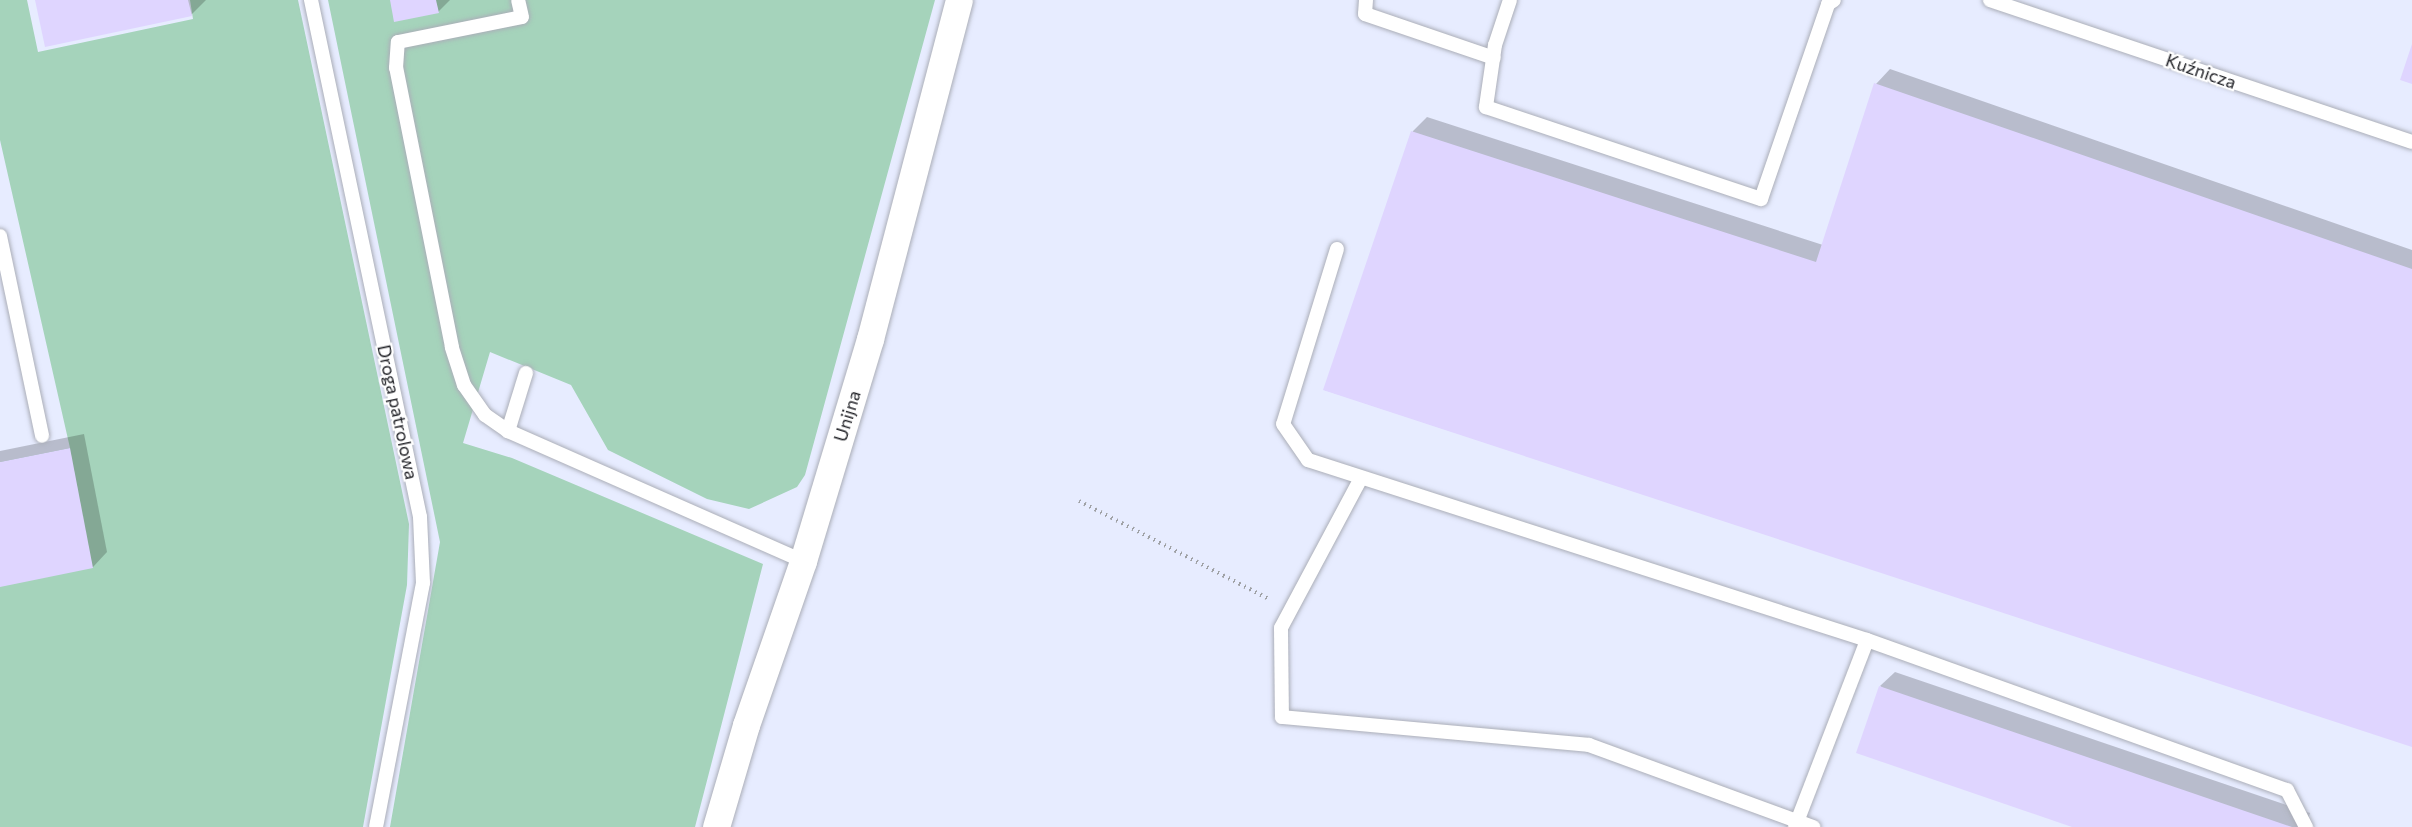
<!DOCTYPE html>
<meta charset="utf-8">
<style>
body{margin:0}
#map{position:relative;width:2412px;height:827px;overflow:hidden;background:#f7f9fd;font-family:Commissioner,sans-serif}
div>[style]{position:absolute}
.built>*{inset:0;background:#e7ecff}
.green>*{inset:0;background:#a5d3bb}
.shadow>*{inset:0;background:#0003}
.building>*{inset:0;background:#dfd5ff}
.path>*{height:4px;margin-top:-2px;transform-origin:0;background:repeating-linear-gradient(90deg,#9fa1a5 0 1.5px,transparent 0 6px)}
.roads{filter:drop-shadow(0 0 2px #abaeb8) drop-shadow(0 0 2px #abaeb8)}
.service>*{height:14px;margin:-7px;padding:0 7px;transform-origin:7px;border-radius:7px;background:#fff}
.minor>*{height:27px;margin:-13.5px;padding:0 13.5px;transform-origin:13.5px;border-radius:13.5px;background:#fff}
span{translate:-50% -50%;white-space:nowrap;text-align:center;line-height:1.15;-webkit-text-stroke:4.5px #fff;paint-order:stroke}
.street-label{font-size:18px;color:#222328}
</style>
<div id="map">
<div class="built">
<div style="clip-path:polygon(0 0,2412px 0,2412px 827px,0 827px)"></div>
</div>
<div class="green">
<div style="clip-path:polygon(0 0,27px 0,38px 52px,193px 19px,190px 0,298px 0,409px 524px,407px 585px,363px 827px,0 827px,0 462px,70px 448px,0 140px)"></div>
<div style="clip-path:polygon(328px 0,935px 0,805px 475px,797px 487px,749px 509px,707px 499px,608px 450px,571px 385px,490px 352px,463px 443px,512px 458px,763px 564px,695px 827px,390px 827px,440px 542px)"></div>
</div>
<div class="shadow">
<div style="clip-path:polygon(36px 0,206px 0,191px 15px)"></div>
<div style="clip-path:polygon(391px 0,450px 0,438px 12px)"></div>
<div style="clip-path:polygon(1890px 69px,2412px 250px,2412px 746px,1325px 390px,1413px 131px,1427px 117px,1823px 245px,1876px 84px)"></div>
<div style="clip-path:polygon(84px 434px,107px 552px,93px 567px,0 585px,0 451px)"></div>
<div style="clip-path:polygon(1895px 672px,2310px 813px,2306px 827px,2076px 827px,1880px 686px)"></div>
</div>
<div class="building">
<div style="clip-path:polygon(35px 0,188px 0,192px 16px,45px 47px)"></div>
<div style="clip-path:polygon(390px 0,436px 0,439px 13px,394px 22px)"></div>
<div style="clip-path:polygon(2412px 44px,2412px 84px,2400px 80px)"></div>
<div style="clip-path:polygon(1874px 83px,2412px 269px,2412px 747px,1323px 390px,1411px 131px,1816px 262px)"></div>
<div style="clip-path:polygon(70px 448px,93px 568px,0 587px,0 462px)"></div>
<div style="clip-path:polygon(1879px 686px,2292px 827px,2072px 827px,1856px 753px)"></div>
</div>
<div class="path">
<div style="left:1079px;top:501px;width:214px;rotate:27.3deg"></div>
</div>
<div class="roads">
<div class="service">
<div style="left:311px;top:0;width:528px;rotate:78.09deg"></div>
<div style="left:420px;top:517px;width:66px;rotate:87.4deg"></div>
<div style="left:423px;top:583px;width:248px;rotate:100.9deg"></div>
<div style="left:1366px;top:0;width:14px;rotate:94deg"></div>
<div style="left:1365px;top:14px;width:136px;rotate:18.8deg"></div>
<div style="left:1510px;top:0;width:47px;rotate:108.4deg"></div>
<div style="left:1495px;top:45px;width:63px;rotate:98.3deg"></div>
<div style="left:1486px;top:107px;width:290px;rotate:18.5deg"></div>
<div style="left:1761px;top:199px;width:206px;rotate:-71deg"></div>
<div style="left:1828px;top:4px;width:7px;rotate:-34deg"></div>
<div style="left:1990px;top:0;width:445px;rotate:18.6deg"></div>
<div style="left:0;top:236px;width:204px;rotate:78.1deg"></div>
<div style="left:1337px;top:249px;width:183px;rotate:107.1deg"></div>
<div style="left:1283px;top:424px;width:44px;rotate:55.2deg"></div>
<div style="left:1308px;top:460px;width:587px;rotate:17.85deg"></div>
<div style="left:1867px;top:640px;width:446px;rotate:19.7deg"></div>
<div style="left:2287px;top:790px;width:42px;rotate:62.8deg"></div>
<div style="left:526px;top:373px;width:61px;rotate:107.2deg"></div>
<div style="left:508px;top:431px;width:322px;rotate:23.8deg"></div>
<div style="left:508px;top:431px;width:28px;rotate:-145deg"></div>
<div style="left:485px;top:415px;width:37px;rotate:-125deg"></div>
<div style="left:464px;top:385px;width:40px;rotate:-108deg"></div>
<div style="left:452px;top:347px;width:285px;rotate:-101.3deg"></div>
<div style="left:396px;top:68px;width:26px;rotate:-86deg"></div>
<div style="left:398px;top:42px;width:126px;rotate:-11.4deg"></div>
<div style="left:522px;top:17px;width:17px;rotate:-103deg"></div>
<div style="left:1361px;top:478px;width:170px;rotate:118.1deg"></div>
<div style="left:1281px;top:628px;width:89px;rotate:89.4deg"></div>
<div style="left:1282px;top:717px;width:308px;rotate:5.2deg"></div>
<div style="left:1589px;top:745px;width:239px;rotate:20.1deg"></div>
<div style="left:1795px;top:827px;width:200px;rotate:-68.9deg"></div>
</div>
<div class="minor">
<div style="left:716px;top:827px;width:106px;rotate:-73.6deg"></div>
<div style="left:746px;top:725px;width:174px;rotate:-70.8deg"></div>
<div style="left:803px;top:561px;width:232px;rotate:-73.2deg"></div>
<div style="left:870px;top:339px;width:350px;rotate:-75.3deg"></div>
</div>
</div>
<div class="street-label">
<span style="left:2201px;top:71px;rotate:19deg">Kuźnicza</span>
<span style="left:398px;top:412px;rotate:78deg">Droga patrolowa</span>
<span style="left:847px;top:416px;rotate:-73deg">Unijna</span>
</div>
</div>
